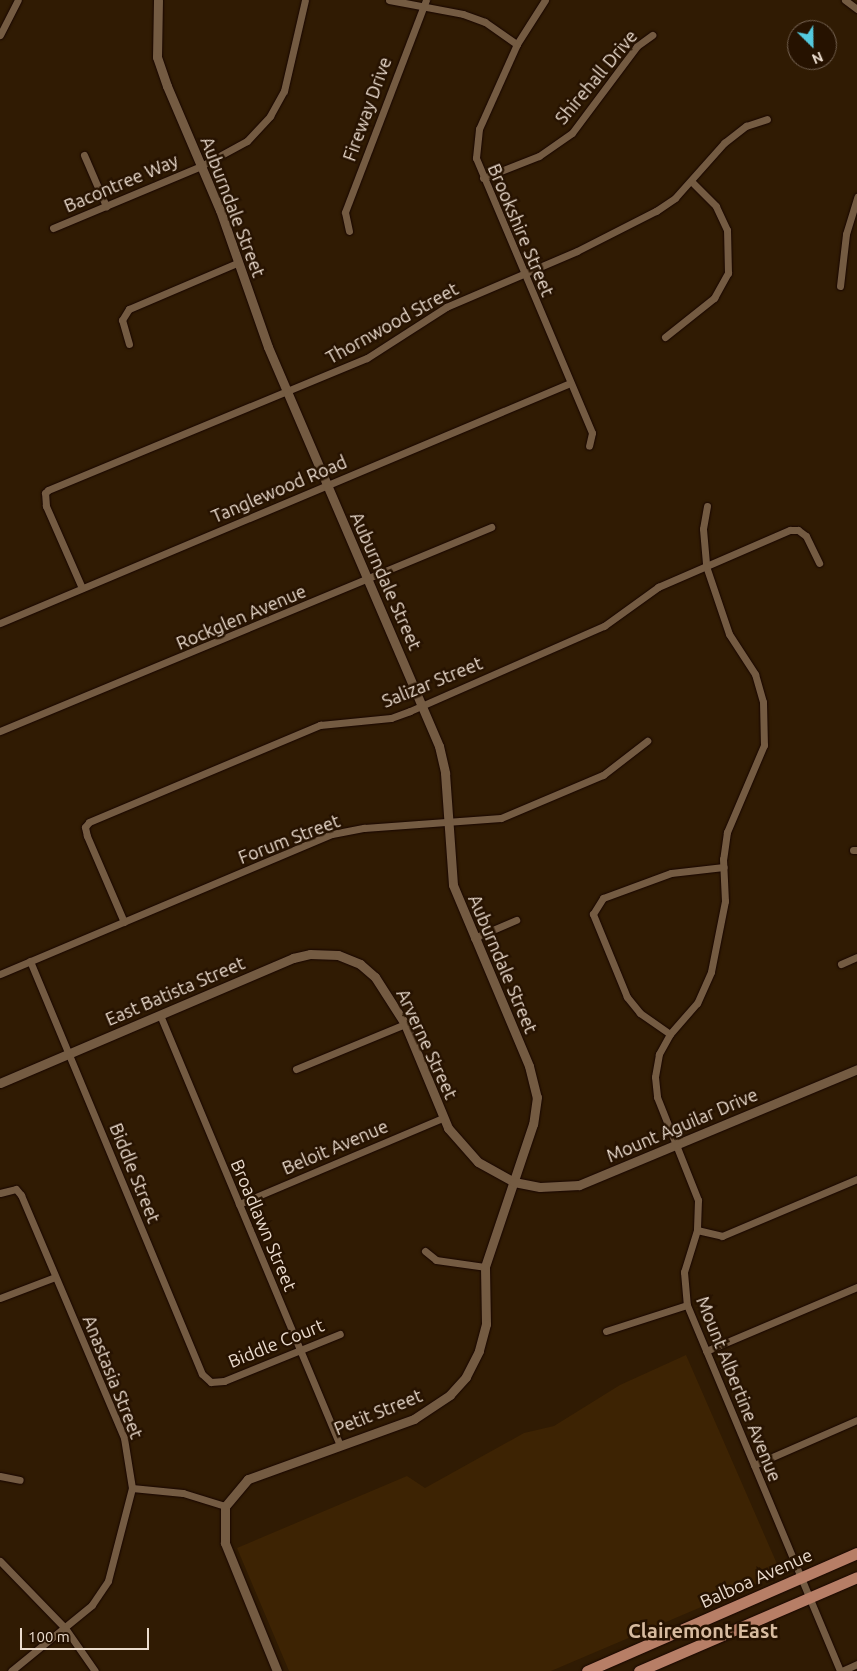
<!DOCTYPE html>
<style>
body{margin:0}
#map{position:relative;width:857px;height:1671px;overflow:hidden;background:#301b03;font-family:Ubuntu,sans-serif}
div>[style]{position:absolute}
.built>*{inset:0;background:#3d2303}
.roads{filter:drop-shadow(0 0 1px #170500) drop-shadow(0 0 1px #170500)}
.minor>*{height:7px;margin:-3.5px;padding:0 3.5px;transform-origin:3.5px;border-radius:3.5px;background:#745b42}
.tertiary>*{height:9px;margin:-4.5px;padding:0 4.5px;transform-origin:4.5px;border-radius:4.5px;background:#745b42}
.primary>*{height:11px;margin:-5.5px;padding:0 5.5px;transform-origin:5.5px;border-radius:5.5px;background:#b77e66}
span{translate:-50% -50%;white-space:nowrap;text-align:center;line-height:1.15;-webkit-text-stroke:5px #261200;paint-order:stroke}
.street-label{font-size:18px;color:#ebdcce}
.quarter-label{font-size:20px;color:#d7bb9f;font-weight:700}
.north{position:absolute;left:787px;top:20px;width:50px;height:50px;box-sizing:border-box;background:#261200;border:1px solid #756352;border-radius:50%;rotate:157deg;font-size:14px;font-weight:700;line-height:20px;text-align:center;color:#ebdcce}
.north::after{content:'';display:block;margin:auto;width:18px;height:22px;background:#54cade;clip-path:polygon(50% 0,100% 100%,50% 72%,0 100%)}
.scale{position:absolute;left:20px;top:1628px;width:129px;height:22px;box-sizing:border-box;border:2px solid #ebdcce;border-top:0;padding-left:6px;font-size:15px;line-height:18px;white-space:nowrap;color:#ebdcce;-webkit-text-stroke:4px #261200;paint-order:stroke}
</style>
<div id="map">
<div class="built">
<div style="clip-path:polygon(686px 1355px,781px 1573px,551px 1671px,289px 1671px,237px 1548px,407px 1476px,425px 1488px,524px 1433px,554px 1426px,620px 1385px)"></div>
</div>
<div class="roads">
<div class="minor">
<div style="left:389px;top:0;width:75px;rotate:10.7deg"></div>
<div style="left:463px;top:14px;width:23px;rotate:20deg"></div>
<div style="left:485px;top:22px;width:39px;rotate:35deg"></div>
<div style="left:545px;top:0;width:52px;rotate:122.5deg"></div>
<div style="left:517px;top:44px;width:93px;rotate:114.1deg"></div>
<div style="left:479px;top:129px;width:29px;rotate:96deg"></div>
<div style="left:476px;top:158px;width:298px;rotate:67.1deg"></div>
<div style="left:592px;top:433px;width:13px;rotate:103deg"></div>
<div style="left:845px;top:0;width:15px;rotate:37deg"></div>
<div style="left:0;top:35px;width:39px;rotate:-63deg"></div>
<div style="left:84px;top:155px;width:56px;rotate:66.7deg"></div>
<div style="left:483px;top:178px;width:60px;rotate:-21.4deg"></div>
<div style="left:539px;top:156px;width:40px;rotate:-34.9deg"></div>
<div style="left:572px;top:133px;width:109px;rotate:-53.2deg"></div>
<div style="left:637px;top:46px;width:19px;rotate:-36deg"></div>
<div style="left:53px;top:228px;width:160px;rotate:-22.7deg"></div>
<div style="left:201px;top:166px;width:52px;rotate:-28.5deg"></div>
<div style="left:247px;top:141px;width:34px;rotate:-47deg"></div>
<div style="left:270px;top:116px;width:29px;rotate:-61deg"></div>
<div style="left:284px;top:91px;width:93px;rotate:-77deg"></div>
<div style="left:349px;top:231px;width:19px;rotate:-102deg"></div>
<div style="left:345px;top:212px;width:227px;rotate:-69.1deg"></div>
<div style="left:840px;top:286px;width:52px;rotate:-83.4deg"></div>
<div style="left:846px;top:234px;width:39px;rotate:-73deg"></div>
<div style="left:665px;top:337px;width:63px;rotate:-38.5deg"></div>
<div style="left:714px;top:298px;width:29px;rotate:-61deg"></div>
<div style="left:728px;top:273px;width:43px;rotate:-91.3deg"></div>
<div style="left:727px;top:230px;width:26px;rotate:-115deg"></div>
<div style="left:716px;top:206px;width:35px;rotate:-135deg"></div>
<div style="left:129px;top:344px;width:25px;rotate:-106deg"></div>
<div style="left:122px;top:320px;width:13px;rotate:-58deg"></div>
<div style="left:129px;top:309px;width:117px;rotate:-23.1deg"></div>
<div style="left:707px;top:506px;width:23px;rotate:100deg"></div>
<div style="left:703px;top:529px;width:37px;rotate:85deg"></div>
<div style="left:706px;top:566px;width:72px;rotate:71.3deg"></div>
<div style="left:729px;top:634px;width:48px;rotate:57deg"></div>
<div style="left:755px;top:674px;width:29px;rotate:74deg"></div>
<div style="left:763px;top:702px;width:43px;rotate:88.7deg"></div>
<div style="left:764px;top:745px;width:95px;rotate:113deg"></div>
<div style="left:727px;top:832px;width:27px;rotate:98deg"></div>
<div style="left:723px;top:859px;width:42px;rotate:87.3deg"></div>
<div style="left:725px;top:901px;width:72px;rotate:101.2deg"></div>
<div style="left:711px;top:972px;width:34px;rotate:114deg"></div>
<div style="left:697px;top:1003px;width:41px;rotate:131.1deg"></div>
<div style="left:670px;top:1034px;width:23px;rotate:119deg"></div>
<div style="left:659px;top:1054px;width:23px;rotate:100deg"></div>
<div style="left:655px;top:1077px;width:20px;rotate:84deg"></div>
<div style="left:657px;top:1097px;width:111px;rotate:68.3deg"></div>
<div style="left:698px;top:1200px;width:30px;rotate:92deg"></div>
<div style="left:697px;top:1230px;width:44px;rotate:107.2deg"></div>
<div style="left:684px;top:1272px;width:33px;rotate:85deg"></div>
<div style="left:687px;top:1305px;width:397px;rotate:67.3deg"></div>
<div style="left:82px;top:588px;width:90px;rotate:-113.7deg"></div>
<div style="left:46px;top:506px;width:13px;rotate:-94deg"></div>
<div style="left:45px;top:493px;width:4px;rotate:-45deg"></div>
<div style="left:48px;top:490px;width:345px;rotate:-22.5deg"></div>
<div style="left:367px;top:358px;width:94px;rotate:-32.8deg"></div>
<div style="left:446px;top:307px;width:142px;rotate:-23.1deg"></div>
<div style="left:577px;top:251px;width:89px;rotate:-26.9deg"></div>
<div style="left:656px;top:211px;width:23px;rotate:-34deg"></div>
<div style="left:675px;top:198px;width:74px;rotate:-48.3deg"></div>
<div style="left:724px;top:143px;width:28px;rotate:-38deg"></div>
<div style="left:746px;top:126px;width:22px;rotate:-18deg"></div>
<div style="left:0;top:623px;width:618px;rotate:-22.83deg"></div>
<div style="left:0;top:731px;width:532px;rotate:-22.56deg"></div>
<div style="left:853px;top:850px;width:4px"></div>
<div style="left:124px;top:922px;width:94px;rotate:-113.3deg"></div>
<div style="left:87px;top:836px;width:9px;rotate:-103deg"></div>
<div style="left:85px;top:827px;width:6px;rotate:-51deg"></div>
<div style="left:89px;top:822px;width:251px;rotate:-22.8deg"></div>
<div style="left:320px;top:725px;width:71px;rotate:-5.6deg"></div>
<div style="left:391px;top:718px;width:20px;rotate:-20deg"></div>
<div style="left:410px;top:711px;width:212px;rotate:-23.7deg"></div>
<div style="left:604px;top:626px;width:67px;rotate:-35.8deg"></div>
<div style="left:658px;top:587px;width:144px;rotate:-23.4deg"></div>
<div style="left:790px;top:530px;width:8px"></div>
<div style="left:798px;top:530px;width:10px;rotate:37deg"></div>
<div style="left:806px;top:536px;width:30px;rotate:64deg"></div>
<div style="left:474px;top:938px;width:46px;rotate:-23.2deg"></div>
<div style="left:30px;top:961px;width:447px;rotate:67.4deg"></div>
<div style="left:202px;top:1374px;width:12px;rotate:42deg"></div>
<div style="left:211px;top:1382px;width:13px;rotate:-4deg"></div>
<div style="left:224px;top:1381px;width:125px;rotate:-22.1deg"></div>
<div style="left:841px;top:964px;width:17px;rotate:-24deg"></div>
<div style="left:0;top:974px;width:360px;rotate:-22.9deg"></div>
<div style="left:332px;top:834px;width:33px;rotate:-11deg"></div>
<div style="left:364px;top:828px;width:137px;rotate:-4.2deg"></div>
<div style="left:501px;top:818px;width:111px;rotate:-22.9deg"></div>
<div style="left:603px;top:775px;width:56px;rotate:-37.7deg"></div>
<div style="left:160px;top:1015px;width:466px;rotate:67.3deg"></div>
<div style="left:670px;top:1034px;width:37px;rotate:-145deg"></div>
<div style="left:640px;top:1013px;width:21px;rotate:-129deg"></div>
<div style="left:627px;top:997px;width:90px;rotate:-112.3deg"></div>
<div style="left:593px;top:914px;width:19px;rotate:-58deg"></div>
<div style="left:603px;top:898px;width:72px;rotate:-20.2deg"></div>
<div style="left:671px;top:873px;width:53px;rotate:-6.5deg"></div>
<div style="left:296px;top:1069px;width:118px;rotate:-22.4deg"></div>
<div style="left:0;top:1193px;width:16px;rotate:-14deg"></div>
<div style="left:16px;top:1189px;width:8px;rotate:50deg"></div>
<div style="left:21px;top:1195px;width:264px;rotate:67deg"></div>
<div style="left:124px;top:1438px;width:51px;rotate:80.9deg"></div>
<div style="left:132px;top:1488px;width:96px;rotate:104.5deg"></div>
<div style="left:108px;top:1581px;width:29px;rotate:124deg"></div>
<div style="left:92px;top:1605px;width:104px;rotate:140.8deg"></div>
<div style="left:239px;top:1204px;width:221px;rotate:-22.9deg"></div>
<div style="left:697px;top:1230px;width:26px;rotate:13deg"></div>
<div style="left:722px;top:1236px;width:147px;rotate:-22.9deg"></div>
<div style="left:425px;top:1251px;width:14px;rotate:39deg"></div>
<div style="left:436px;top:1260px;width:49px;rotate:8.1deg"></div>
<div style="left:0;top:1298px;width:59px;rotate:-20.9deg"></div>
<div style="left:606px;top:1331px;width:85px;rotate:-17.8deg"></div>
<div style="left:706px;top:1351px;width:164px;rotate:-23deg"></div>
<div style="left:754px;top:1465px;width:112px;rotate:-23.6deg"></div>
<div style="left:0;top:1476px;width:20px;rotate:11deg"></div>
<div style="left:132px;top:1488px;width:51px;rotate:5.6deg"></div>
<div style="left:183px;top:1493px;width:44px;rotate:17.2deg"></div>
<div style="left:0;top:1561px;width:93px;rotate:45.9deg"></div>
<div style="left:65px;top:1628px;width:52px;rotate:55.1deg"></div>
<div style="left:842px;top:1671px;width:17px;rotate:-25deg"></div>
</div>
<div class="tertiary">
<div style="left:158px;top:0;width:57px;rotate:91deg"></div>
<div style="left:157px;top:57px;width:31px;rotate:71deg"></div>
<div style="left:167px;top:86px;width:135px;rotate:66.9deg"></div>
<div style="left:220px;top:210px;width:145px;rotate:70.7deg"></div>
<div style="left:268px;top:347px;width:434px;rotate:66.8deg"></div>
<div style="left:439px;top:746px;width:28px;rotate:77deg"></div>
<div style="left:445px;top:773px;width:112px;rotate:85.9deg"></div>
<div style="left:453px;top:885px;width:196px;rotate:67.2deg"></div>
<div style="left:529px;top:1066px;width:32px;rotate:76deg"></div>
<div style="left:537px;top:1097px;width:27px;rotate:98deg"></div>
<div style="left:533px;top:1124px;width:151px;rotate:108.6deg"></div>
<div style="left:485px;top:1267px;width:57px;rotate:89deg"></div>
<div style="left:486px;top:1324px;width:28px;rotate:105deg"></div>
<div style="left:479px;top:1351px;width:29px;rotate:117deg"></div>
<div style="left:466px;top:1377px;width:24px;rotate:132deg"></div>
<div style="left:450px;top:1395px;width:43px;rotate:146.3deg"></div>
<div style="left:414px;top:1419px;width:177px;rotate:160.1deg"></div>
<div style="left:248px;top:1479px;width:35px;rotate:130deg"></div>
<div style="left:225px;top:1506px;width:37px;rotate:90deg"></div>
<div style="left:225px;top:1543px;width:138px;rotate:67.9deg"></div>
<div style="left:0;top:1083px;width:319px;rotate:-23.1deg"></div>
<div style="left:293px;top:958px;width:17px;rotate:-13deg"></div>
<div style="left:310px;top:954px;width:28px;rotate:2deg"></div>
<div style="left:338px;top:955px;width:24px;rotate:22deg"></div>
<div style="left:360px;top:964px;width:20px;rotate:41deg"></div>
<div style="left:375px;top:977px;width:56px;rotate:57.4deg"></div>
<div style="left:405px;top:1024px;width:113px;rotate:67.5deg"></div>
<div style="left:448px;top:1128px;width:45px;rotate:48.6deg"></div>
<div style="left:478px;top:1162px;width:41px;rotate:29.1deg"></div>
<div style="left:514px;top:1182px;width:26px;rotate:11deg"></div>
<div style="left:540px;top:1187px;width:39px;rotate:-3deg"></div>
<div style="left:579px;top:1185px;width:301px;rotate:-22.6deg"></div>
</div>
<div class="primary">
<div style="left:587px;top:1671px;width:295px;rotate:-23.6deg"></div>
<div style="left:639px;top:1671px;width:237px;rotate:-23.3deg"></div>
</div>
</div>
<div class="street-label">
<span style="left:596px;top:77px;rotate:-50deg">Shirehall Drive</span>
<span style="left:367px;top:109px;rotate:-70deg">Fireway Drive</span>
<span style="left:121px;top:183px;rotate:-23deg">Bacontree Way</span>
<span style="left:233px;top:207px;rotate:69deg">Auburndale Street</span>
<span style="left:521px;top:230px;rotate:67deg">Brookshire Street</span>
<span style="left:392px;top:323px;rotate:-29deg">Thornwood Street</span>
<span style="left:279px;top:489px;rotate:-23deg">Tanglewood Road</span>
<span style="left:386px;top:581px;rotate:66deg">Auburndale Street</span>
<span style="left:241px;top:617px;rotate:-23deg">Rockglen Avenue</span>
<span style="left:432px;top:682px;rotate:-22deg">Salizar Street</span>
<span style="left:289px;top:839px;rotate:-21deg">Forum Street</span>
<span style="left:503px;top:964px;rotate:67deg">Auburndale Street</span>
<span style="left:175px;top:991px;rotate:-23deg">East Batista Street</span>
<span style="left:427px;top:1044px;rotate:65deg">Arverne Street</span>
<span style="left:682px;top:1125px;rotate:-23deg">Mount Aguilar Drive</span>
<span style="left:335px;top:1147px;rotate:-23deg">Beloit Avenue</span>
<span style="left:135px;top:1173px;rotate:68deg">Biddle Street</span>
<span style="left:264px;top:1225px;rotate:67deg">Broadlawn Street</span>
<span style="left:276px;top:1343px;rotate:-22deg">Biddle Court</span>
<span style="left:113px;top:1377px;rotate:68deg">Anastasia Street</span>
<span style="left:739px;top:1389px;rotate:68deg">Mount Albertine Avenue</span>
<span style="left:378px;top:1412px;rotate:-22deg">Petit Street</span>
<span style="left:756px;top:1578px;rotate:-24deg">Balboa Avenue</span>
</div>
<div class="quarter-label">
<span style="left:703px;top:1630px">Clairemont East</span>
</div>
<div class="north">N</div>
<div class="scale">100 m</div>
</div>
